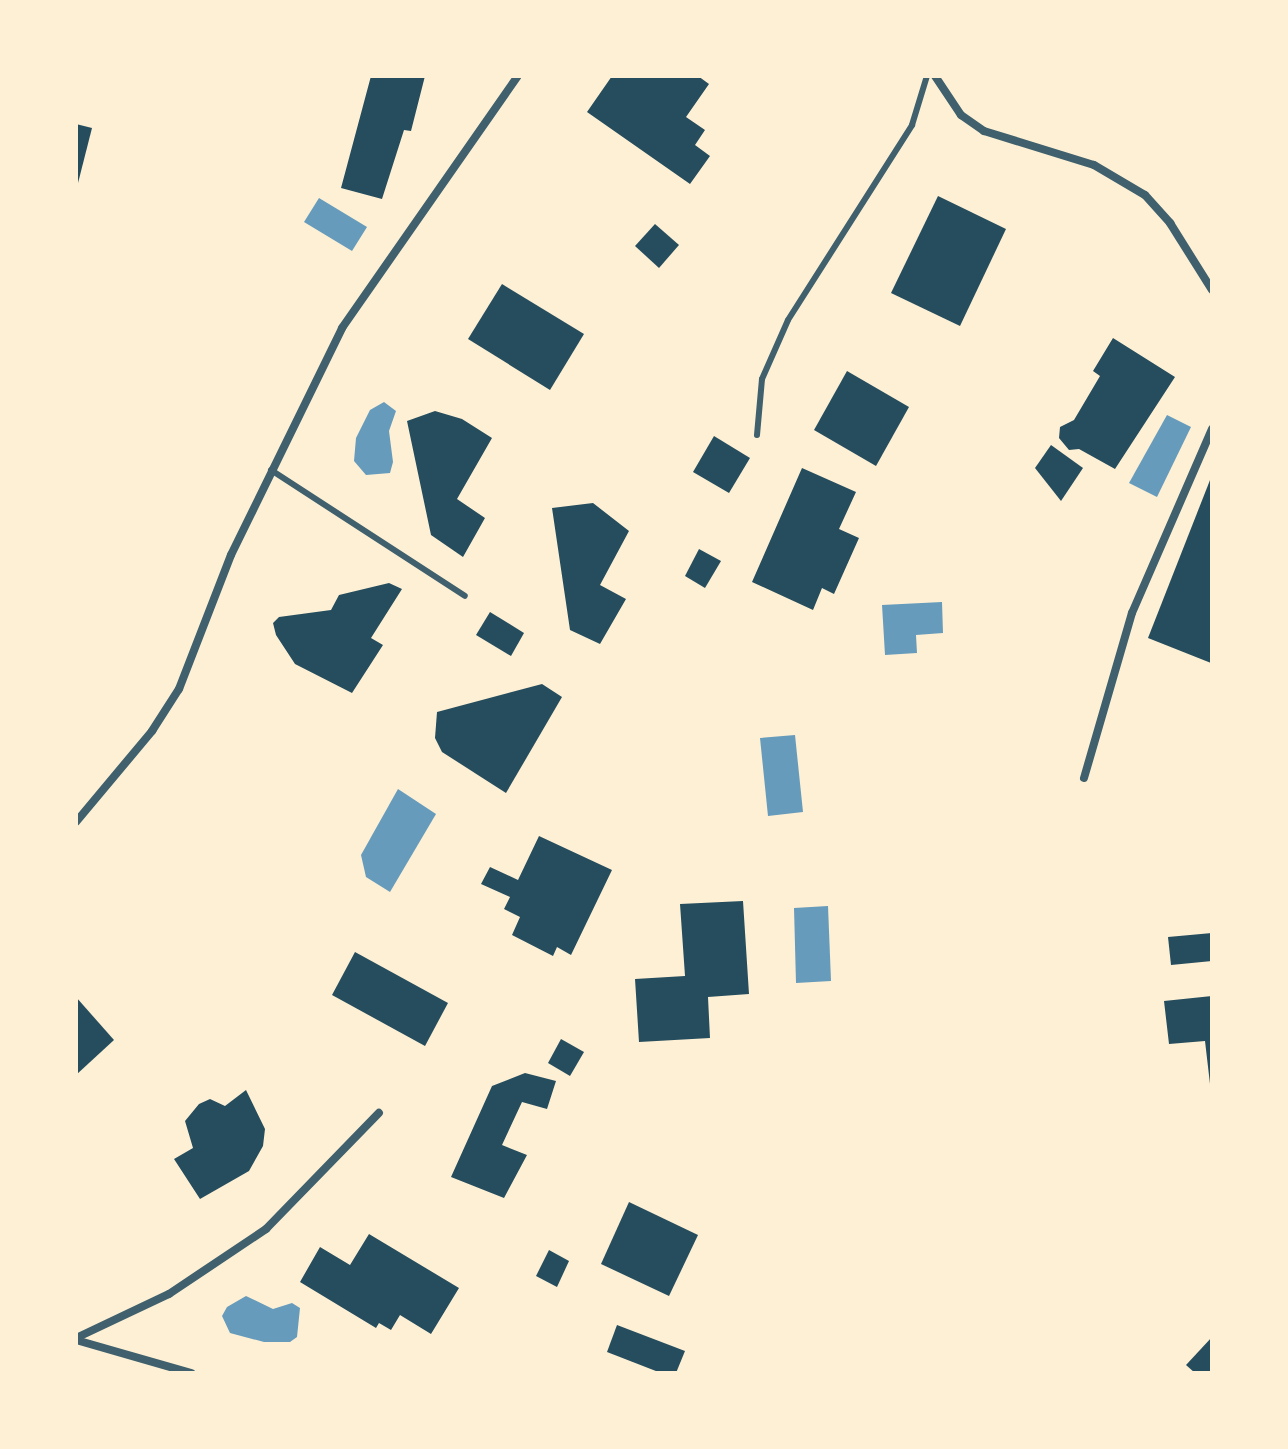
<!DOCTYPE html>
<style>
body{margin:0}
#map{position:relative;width:1288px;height:1449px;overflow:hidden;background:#fdf0d5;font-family:Bitter,serif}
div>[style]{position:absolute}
.water>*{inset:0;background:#669bbc}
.building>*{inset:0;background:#264d5e}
.service>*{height:6px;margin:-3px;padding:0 3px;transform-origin:3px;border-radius:3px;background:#3f606c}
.minor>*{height:8px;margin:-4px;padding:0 4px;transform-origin:4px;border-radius:4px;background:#3f606c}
span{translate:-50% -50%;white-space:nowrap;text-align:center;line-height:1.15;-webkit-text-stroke:8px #fdf0d5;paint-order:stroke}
.frame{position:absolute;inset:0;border:78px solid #fdf0d5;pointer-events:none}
</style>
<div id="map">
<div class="water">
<div style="clip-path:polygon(319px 198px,367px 227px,352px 251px,304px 222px)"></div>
<div style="clip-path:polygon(384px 402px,396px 411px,389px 431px,393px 462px,390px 473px,366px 475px,354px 461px,356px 438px,370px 410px)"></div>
<div style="clip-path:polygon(1167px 415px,1191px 427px,1157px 497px,1129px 483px)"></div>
<div style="clip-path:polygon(942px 602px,943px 633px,916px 635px,917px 653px,885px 655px,882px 605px)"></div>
<div style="clip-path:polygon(795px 735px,803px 812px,768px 816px,760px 738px)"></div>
<div style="clip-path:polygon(398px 789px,436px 814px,390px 892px,366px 877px,361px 855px)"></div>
<div style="clip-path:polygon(828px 906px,831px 981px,796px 983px,794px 908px)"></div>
<div style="clip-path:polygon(246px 1296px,273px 1309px,292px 1303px,300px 1308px,297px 1337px,290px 1342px,264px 1342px,230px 1333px,222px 1316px,227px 1307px)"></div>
</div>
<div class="building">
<div style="clip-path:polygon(371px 76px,425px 76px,411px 131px,404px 130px,382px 199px,341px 188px)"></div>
<div style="clip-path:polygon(612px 76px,698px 76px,709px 84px,686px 117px,705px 130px,695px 145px,710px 156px,690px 184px,587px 112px)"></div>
<div style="clip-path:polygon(76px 124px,92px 128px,77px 187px,76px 187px)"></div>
<div style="clip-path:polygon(938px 196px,1006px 229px,960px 326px,891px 293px)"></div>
<div style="clip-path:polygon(655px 224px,679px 245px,659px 268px,635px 246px)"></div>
<div style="clip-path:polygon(502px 284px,584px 334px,550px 390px,468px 339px)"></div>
<div style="clip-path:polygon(1113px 338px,1175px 377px,1115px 469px,1079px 449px,1069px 450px,1059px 438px,1060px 427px,1074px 420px,1100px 376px,1093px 371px)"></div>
<div style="clip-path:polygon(847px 371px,909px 407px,876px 466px,814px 430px)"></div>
<div style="clip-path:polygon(435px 411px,462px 419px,492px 438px,457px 499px,485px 518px,463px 557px,431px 535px,407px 421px)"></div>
<div style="clip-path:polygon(714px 436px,750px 458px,729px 493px,693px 472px)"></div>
<div style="clip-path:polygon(1051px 445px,1083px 468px,1061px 501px,1035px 468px)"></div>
<div style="clip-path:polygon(802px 468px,856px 492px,839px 529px,859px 538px,834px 594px,822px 588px,813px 610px,752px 582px)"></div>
<div style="clip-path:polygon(1212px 475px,1212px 659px,1211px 663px,1148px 638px)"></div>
<div style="clip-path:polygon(593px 503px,629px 531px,600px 585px,626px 599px,600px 644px,570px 630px,552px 508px)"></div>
<div style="clip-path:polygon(699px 549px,721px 561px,705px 588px,685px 576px)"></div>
<div style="clip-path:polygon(389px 583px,402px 589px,371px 638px,383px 645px,352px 693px,295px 664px,276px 635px,273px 623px,279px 617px,331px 610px,339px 595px)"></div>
<div style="clip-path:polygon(490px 612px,524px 633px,511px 656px,476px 635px)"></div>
<div style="clip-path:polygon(542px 684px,562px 697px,506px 793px,442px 752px,435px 738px,437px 712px)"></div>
<div style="clip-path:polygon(539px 836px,612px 870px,571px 955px,557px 947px,553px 956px,512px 935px,520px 917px,504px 909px,510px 897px,481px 884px,490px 867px,518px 880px)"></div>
<div style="clip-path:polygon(743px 901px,749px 994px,708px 997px,710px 1038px,639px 1042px,635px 979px,685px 976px,680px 904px)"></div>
<div style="clip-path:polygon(1212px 933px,1212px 961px,1171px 965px,1168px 937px)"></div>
<div style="clip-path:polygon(355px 952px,448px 1003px,425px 1046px,332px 995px)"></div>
<div style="clip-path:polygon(1212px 996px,1212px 1083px,1210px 1084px,1205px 1041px,1169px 1044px,1164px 1001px)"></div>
<div style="clip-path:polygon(76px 997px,114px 1040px,76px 1075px)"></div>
<div style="clip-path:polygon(561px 1039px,584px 1052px,570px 1076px,548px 1063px)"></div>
<div style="clip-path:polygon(525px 1073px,556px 1081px,547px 1109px,522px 1102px,502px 1145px,527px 1155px,504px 1198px,451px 1177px,492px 1086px)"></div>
<div style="clip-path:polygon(246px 1090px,265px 1129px,263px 1146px,249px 1171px,200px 1199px,174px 1159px,193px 1148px,185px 1121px,199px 1104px,210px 1099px,225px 1106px)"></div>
<div style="clip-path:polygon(629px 1202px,698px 1235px,669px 1296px,601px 1264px)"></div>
<div style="clip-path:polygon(369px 1234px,459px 1288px,431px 1334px,400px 1315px,391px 1330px,379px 1323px,376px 1328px,300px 1282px,320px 1247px,350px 1265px)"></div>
<div style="clip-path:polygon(549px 1250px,569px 1261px,557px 1287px,536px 1276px)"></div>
<div style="clip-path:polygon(617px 1325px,685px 1351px,676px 1373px,661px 1373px,607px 1352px)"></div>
<div style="clip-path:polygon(1212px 1337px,1212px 1373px,1195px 1373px,1186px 1365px)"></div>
</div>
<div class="service">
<div style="left:757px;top:435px;width:56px;rotate:-84.9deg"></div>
<div style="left:762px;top:379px;width:64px;rotate:-66.2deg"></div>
<div style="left:788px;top:320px;width:231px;rotate:-57.5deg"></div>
<div style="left:912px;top:125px;width:51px;rotate:-73deg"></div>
<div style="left:271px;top:470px;width:231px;rotate:33deg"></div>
</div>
<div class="minor">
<div style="left:935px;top:76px;width:47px;rotate:56.3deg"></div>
<div style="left:961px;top:115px;width:28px;rotate:35deg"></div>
<div style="left:984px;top:131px;width:115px;rotate:17.2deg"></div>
<div style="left:1094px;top:165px;width:59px;rotate:30.5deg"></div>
<div style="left:1145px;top:195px;width:38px;rotate:48deg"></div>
<div style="left:1170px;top:223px;width:79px;rotate:57.9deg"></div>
<div style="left:1084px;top:778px;width:172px;rotate:-73.8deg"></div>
<div style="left:1132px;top:613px;width:201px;rotate:-66.5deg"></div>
<div style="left:76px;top:822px;width:119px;rotate:-50.1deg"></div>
<div style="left:152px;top:731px;width:50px;rotate:-57.3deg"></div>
<div style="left:179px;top:689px;width:144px;rotate:-68.8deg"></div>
<div style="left:231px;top:555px;width:253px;rotate:-63.9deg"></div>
<div style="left:342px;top:328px;width:307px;rotate:-55.1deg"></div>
<div style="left:76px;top:1338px;width:103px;rotate:-25.3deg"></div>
<div style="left:169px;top:1294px;width:117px;rotate:-33.8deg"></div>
<div style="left:266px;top:1229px;width:162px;rotate:-45.8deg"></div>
<div style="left:76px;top:1340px;width:120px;rotate:16deg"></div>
</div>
<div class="frame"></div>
</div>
